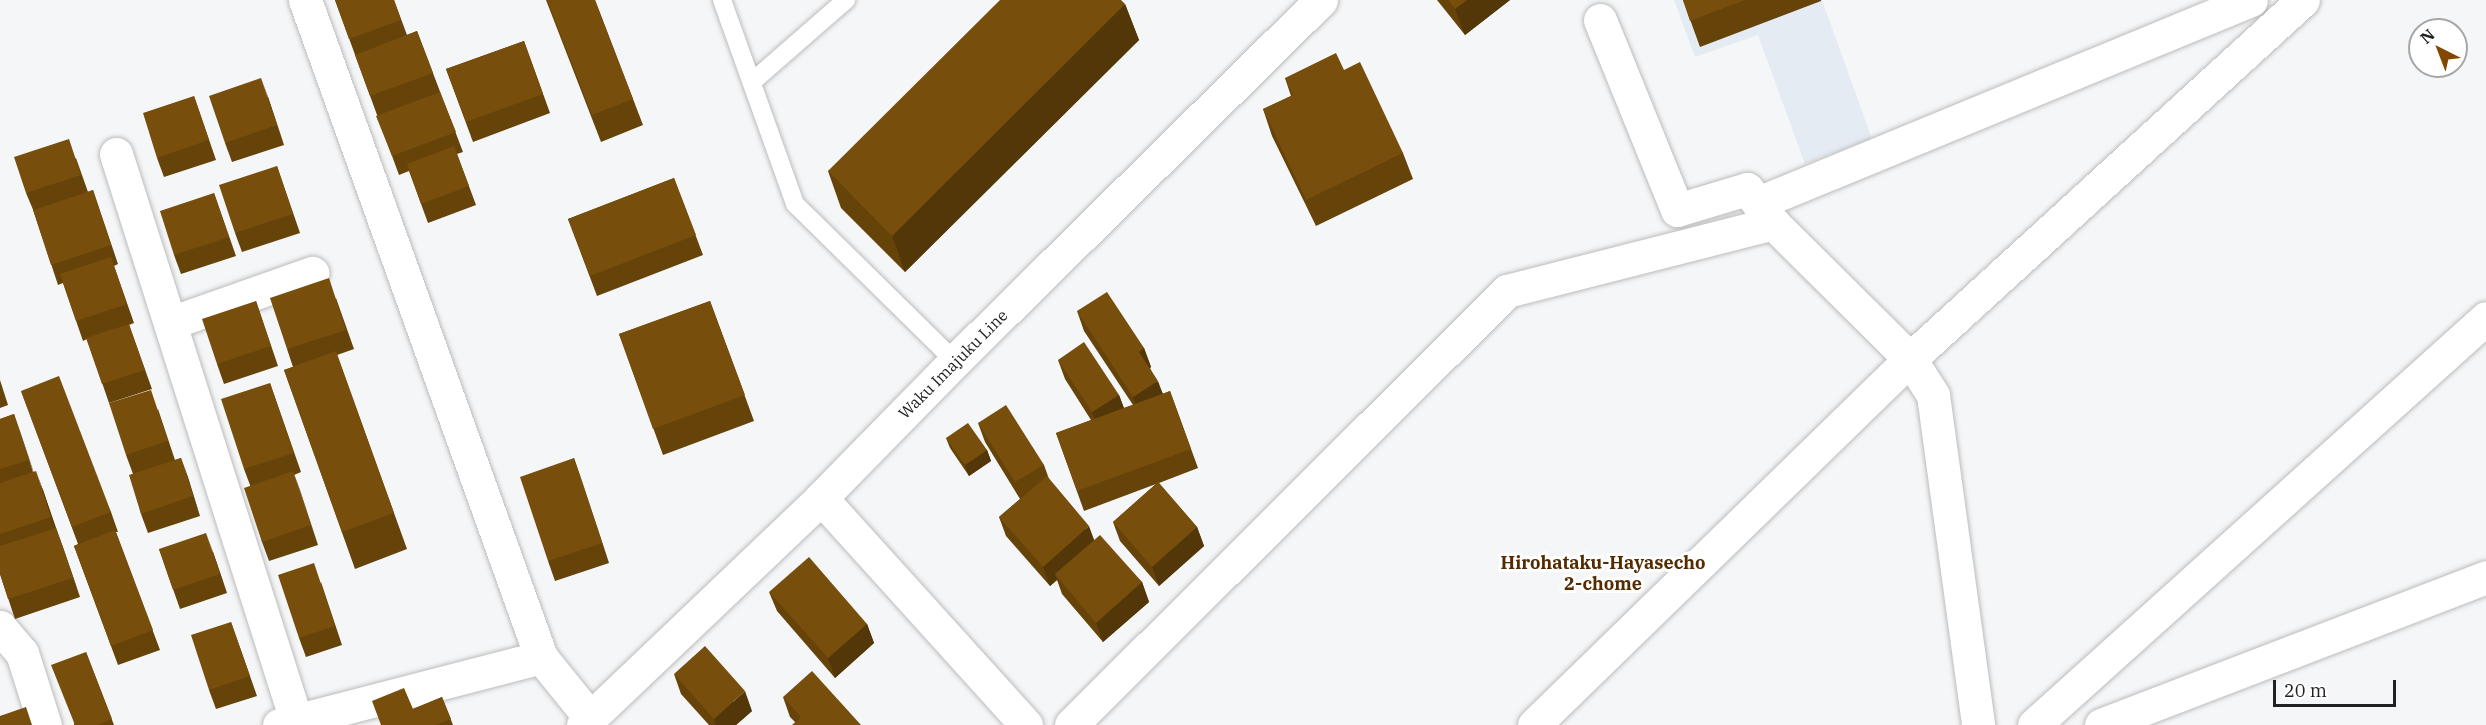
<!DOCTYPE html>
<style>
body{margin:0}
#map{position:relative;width:2486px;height:725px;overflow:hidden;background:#f5f6f7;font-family:"IBM Plex Serif",serif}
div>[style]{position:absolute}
.built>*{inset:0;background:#e5ebf3}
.roads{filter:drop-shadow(0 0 2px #bcbcbd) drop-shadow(0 0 2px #bcbcbd)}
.lane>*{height:18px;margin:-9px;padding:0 9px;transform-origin:9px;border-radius:9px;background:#fff}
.street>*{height:33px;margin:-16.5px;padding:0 16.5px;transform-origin:16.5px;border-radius:16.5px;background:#fff}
.secondary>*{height:33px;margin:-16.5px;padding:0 16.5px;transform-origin:16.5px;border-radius:16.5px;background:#fff}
.wall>*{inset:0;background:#664309}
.shaded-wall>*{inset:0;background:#533708}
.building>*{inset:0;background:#774e0b}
span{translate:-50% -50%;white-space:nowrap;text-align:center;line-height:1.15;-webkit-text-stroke:6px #fff;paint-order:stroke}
.street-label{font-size:16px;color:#212122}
.neighbourhood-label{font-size:18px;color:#542b00;font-weight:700}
.north{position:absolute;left:2408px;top:18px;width:60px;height:60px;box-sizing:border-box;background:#fff;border:2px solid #a6a6a7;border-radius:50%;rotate:318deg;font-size:16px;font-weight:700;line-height:24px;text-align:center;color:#212122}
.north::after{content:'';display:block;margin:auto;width:21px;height:27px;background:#834800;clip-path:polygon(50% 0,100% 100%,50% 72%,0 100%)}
.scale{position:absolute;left:2273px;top:680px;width:123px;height:27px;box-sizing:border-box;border:3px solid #212122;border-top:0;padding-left:8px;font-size:18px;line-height:21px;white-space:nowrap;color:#212122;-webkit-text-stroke:4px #fff;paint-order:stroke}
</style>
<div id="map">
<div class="built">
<div style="clip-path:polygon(1674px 0,1822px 0,1872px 139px,1805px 164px,1758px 35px,1695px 57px)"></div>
</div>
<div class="roads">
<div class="lane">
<div style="left:722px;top:0;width:217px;rotate:70.3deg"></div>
<div style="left:795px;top:204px;width:224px;rotate:44.5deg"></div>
<div style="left:752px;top:82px;width:125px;rotate:-41.1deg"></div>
</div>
<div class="street">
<div style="left:305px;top:0;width:698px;rotate:70.24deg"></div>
<div style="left:541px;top:657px;width:80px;rotate:51.1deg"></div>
<div style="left:591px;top:719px;width:6px;rotate:99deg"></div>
<div style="left:1600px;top:20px;width:205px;rotate:67.9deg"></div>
<div style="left:1677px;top:210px;width:73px;rotate:-16.7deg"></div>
<div style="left:1747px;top:189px;width:34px;rotate:52deg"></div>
<div style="left:116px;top:154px;width:594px;rotate:72.36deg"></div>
<div style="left:1758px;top:203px;width:533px;rotate:-22.38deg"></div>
<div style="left:170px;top:323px;width:151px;rotate:-19.4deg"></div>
<div style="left:821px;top:498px;width:306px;rotate:47.9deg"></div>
<div style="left:0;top:627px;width:34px;rotate:50deg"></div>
<div style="left:22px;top:653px;width:76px;rotate:72.3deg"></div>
<div style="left:279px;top:725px;width:271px;rotate:-14.5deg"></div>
<div style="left:1071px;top:725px;width:615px;rotate:-44.87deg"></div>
<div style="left:1507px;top:291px;width:275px;rotate:-14.3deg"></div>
<div style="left:1773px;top:223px;width:193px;rotate:44.8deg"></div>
<div style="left:1910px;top:359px;width:43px;rotate:57.4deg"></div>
<div style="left:1933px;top:395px;width:333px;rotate:82.2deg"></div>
<div style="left:1534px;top:725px;width:525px;rotate:-44.23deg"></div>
<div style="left:1910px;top:359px;width:532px;rotate:-42.41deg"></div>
<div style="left:2034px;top:725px;width:608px;rotate:-42deg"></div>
<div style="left:2101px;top:725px;width:412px;rotate:-21deg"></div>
</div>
<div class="secondary">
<div style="left:583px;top:725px;width:329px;rotate:-43.6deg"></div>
<div style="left:821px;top:498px;width:192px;rotate:-45.6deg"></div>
<div style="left:955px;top:361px;width:514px;rotate:-44.61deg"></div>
</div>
</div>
<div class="wall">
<div style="clip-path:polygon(335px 0,394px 0,407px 35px,417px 31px,463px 152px,457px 154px,476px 205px,428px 223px,409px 171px,399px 175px)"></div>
<div style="clip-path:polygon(546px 0,595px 0,643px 125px,601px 142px)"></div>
<div style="clip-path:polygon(1437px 0,1510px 0,1465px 35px)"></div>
<div style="clip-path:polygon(1683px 0,1821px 0,1821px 1px,1700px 47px)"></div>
<div style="clip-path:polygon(1125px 4px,1139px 40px,905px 272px,841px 208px,828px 171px)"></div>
<div style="clip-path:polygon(524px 41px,550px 113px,473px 142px,446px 69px)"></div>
<div style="clip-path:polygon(1344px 70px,1403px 153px,1413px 179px,1316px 226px,1272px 136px,1263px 109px,1291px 96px,1285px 78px)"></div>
<div style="clip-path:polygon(194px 96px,216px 160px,164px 177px,157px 158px)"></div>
<div style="clip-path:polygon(268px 97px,284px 145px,232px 162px,225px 143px)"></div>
<div style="clip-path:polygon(76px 158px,88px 192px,93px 190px,118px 264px,114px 266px,134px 323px,129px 325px,152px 389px,109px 403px,87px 339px,83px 341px,63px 283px,58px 285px,34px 212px,26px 193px)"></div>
<div style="clip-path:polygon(277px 166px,300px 233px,242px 252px,235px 233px)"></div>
<div style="clip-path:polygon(674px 178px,703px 255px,597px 296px,568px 219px)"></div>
<div style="clip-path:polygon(214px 193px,236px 256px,181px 274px,174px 255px)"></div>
<div style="clip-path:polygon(336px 298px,354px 349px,337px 355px,407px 549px,355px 569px,284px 370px,293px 367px,287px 349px)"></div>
<div style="clip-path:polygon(256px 301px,278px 366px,224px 384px,217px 364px)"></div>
<div style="clip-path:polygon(710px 301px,754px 421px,663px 455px,619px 334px)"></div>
<div style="clip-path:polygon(1077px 311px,1144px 348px,1151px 367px,1150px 368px,1163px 394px,1170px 391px,1198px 468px,1159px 483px,1197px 527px,1204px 546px,1159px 586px,1120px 541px,1113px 522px,1156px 484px,1084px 511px,1056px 433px,1091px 420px,1065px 379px,1058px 360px,1119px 395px,1124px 408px,1133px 405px,1084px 331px)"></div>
<div style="clip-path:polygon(0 380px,8px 405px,0 408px)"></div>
<div style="clip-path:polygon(270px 383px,301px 472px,294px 475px,318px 545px,269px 561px,262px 542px,250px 485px,244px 469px)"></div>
<div style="clip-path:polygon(21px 391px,111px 512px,118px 532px,116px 532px,160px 650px,118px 665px,74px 546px,78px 544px)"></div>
<div style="clip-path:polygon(158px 409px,175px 460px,181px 458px,200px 516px,148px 533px,141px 514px,133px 474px,126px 455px)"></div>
<div style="clip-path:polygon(14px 414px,33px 472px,43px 490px,80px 597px,15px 619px,0 574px,0 419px)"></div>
<div style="clip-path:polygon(978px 423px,1044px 465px,1049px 479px,1094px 540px,1142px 582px,1149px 602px,1103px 642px,1062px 594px,1057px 580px,1050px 586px,1006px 536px,999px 517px,1020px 499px,985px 442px)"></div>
<div style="clip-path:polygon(946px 438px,987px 450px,991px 461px,969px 476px,950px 448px)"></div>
<div style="clip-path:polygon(574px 458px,609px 563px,555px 581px,548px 561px)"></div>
<div style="clip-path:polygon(159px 549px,213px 552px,227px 593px,180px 609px)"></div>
<div style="clip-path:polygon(321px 582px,342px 645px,306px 657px,299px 638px)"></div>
<div style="clip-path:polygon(769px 592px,867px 624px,874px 643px,835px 678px,777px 611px)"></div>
<div style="clip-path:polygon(231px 622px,257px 696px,216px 709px,209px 690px)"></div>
<div style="clip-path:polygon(86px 652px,114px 725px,74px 725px)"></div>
<div style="clip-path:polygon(674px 674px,752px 711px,736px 725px,709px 725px,681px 694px)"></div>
<div style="clip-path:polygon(442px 697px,453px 725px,381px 725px,413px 709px)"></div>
<div style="clip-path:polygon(783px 697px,861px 725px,795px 722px,790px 717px)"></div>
</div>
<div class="shaded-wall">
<div style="clip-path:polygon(1467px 0,1510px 0,1465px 35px,1455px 9px)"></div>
<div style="clip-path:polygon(1125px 4px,1139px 40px,905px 272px,892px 236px)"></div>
<div style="clip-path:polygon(261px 78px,268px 97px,284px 145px,277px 125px)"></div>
<div style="clip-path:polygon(1144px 348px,1151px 367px,1146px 371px,1139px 352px)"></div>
<div style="clip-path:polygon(1158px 381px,1165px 400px,1140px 416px,1133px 397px)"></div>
<div style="clip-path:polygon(1119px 395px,1126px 414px,1099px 432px,1092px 412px)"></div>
<div style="clip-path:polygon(14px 414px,21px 434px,36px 479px,29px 460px)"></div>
<div style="clip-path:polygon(987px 450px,991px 461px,969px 476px,965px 465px)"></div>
<div style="clip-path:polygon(181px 458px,188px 477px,200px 516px,193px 496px)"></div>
<div style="clip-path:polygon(574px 458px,581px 478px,609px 563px,602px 543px)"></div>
<div style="clip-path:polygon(36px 471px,43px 490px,58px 536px,51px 517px)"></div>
<div style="clip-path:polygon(293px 471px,300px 490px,318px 545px,311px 525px)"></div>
<div style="clip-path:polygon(1089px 526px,1096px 545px,1055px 574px,1057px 580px,1050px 586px,1043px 567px)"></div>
<div style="clip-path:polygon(1197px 527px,1204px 546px,1159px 586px,1152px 567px)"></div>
<div style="clip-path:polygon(56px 528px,63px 547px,80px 597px,73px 578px)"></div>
<div style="clip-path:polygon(206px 533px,213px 552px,227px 593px,220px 574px)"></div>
<div style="clip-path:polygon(1142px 582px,1149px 602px,1103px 642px,1096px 623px)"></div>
<div style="clip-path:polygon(867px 624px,874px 643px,835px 678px,828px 658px)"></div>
<div style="clip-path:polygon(745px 691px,752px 711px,736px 725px,716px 725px,714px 719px)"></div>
</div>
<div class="building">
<div style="clip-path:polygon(335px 0,394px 0,401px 20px,349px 39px)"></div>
<div style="clip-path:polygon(547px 0,595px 0,633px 99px,592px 115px)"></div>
<div style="clip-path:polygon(1000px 0,1121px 0,1125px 4px,892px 236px,828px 171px)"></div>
<div style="clip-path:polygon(1448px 0,1467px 0,1455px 9px)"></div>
<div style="clip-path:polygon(1683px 0,1745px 0,1690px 21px)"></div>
<div style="clip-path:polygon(417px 31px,433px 73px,370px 96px,355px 55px)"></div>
<div style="clip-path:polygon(524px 41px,543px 94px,466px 122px,446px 69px)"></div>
<div style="clip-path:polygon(1336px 53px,1344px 70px,1360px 62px,1403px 153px,1306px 200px,1263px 109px,1293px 95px,1285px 78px)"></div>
<div style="clip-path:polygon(261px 78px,277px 125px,225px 143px,209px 96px)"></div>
<div style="clip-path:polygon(440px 92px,456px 132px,392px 156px,376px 116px)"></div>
<div style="clip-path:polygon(194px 96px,209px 140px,157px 158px,143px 113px)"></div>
<div style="clip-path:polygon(69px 139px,81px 175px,26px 193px,14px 157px)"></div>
<div style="clip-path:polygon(454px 146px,469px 186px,421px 204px,407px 164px)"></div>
<div style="clip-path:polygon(277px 166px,293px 214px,235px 233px,219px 185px)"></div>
<div style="clip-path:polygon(674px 178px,696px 235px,590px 276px,568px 219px)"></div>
<div style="clip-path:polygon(93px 190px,111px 245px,51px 265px,33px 210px)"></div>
<div style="clip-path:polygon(214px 193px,229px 237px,174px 255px,160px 211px)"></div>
<div style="clip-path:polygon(111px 257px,127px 304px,76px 321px,60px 274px)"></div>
<div style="clip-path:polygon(329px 278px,346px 330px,287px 349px,270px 298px)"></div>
<div style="clip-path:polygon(1107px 292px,1144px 348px,1139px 352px,1158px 381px,1133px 397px,1077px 311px)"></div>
<div style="clip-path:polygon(256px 301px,271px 346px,217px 364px,202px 319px)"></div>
<div style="clip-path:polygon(710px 301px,745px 395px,653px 429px,619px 334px)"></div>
<div style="clip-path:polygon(129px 324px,145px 370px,102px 384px,86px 338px)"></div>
<div style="clip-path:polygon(1084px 342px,1119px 395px,1092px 412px,1058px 360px)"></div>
<div style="clip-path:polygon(336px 351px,394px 513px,342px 532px,284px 370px)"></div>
<div style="clip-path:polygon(59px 376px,111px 512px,72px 527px,21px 391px)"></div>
<div style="clip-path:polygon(270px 383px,294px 453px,244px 469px,221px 399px)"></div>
<div style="clip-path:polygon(151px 390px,168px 441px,126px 455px,109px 403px)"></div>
<div style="clip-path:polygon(1170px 391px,1191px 449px,1077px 491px,1056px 433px)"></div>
<div style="clip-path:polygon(1006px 405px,1044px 465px,1015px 482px,978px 423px)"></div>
<div style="clip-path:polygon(14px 414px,29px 460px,0 469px,0 419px)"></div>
<div style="clip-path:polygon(968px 423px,987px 450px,965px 465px,946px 438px)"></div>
<div style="clip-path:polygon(181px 458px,193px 496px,141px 514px,129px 475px)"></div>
<div style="clip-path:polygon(574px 458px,602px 543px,548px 561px,520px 477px)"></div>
<div style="clip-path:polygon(36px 471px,51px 517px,0 534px,0 483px)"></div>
<div style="clip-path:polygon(293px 471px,311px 525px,262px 542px,244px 488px)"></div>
<div style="clip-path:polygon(1047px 476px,1089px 526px,1043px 567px,999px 517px)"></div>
<div style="clip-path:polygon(1158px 482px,1197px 527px,1152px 567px,1113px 522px)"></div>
<div style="clip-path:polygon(56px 528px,73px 578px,8px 599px,0 574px,0 546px)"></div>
<div style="clip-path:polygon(115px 530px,153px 630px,111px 646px,74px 546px)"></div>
<div style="clip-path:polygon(206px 533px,220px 574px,173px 590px,159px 549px)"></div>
<div style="clip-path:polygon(1100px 535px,1142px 582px,1096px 623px,1055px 574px)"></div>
<div style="clip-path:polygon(809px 557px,867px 624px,828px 658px,769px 592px)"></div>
<div style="clip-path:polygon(314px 563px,335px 626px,299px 638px,278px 575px)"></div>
<div style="clip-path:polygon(231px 622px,250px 676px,209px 690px,191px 635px)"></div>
<div style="clip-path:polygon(705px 646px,745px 691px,714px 719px,674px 674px)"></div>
<div style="clip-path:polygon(86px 652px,112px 719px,97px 725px,75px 725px,51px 665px)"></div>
<div style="clip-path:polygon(812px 671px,861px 725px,792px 725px,801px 717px,783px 697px)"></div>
<div style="clip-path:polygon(404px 688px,413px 709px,442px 697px,451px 719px,435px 725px,381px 725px,372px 701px)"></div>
<div style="clip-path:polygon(26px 707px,32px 725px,0 725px,0 716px)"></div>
</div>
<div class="street-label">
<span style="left:953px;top:364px;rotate:-45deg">Waku Imajuku Line</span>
</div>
<div class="neighbourhood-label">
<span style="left:1603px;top:574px">Hirohataku-Hayasecho<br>2-chome</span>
</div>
<div class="north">N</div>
<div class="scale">20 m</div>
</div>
